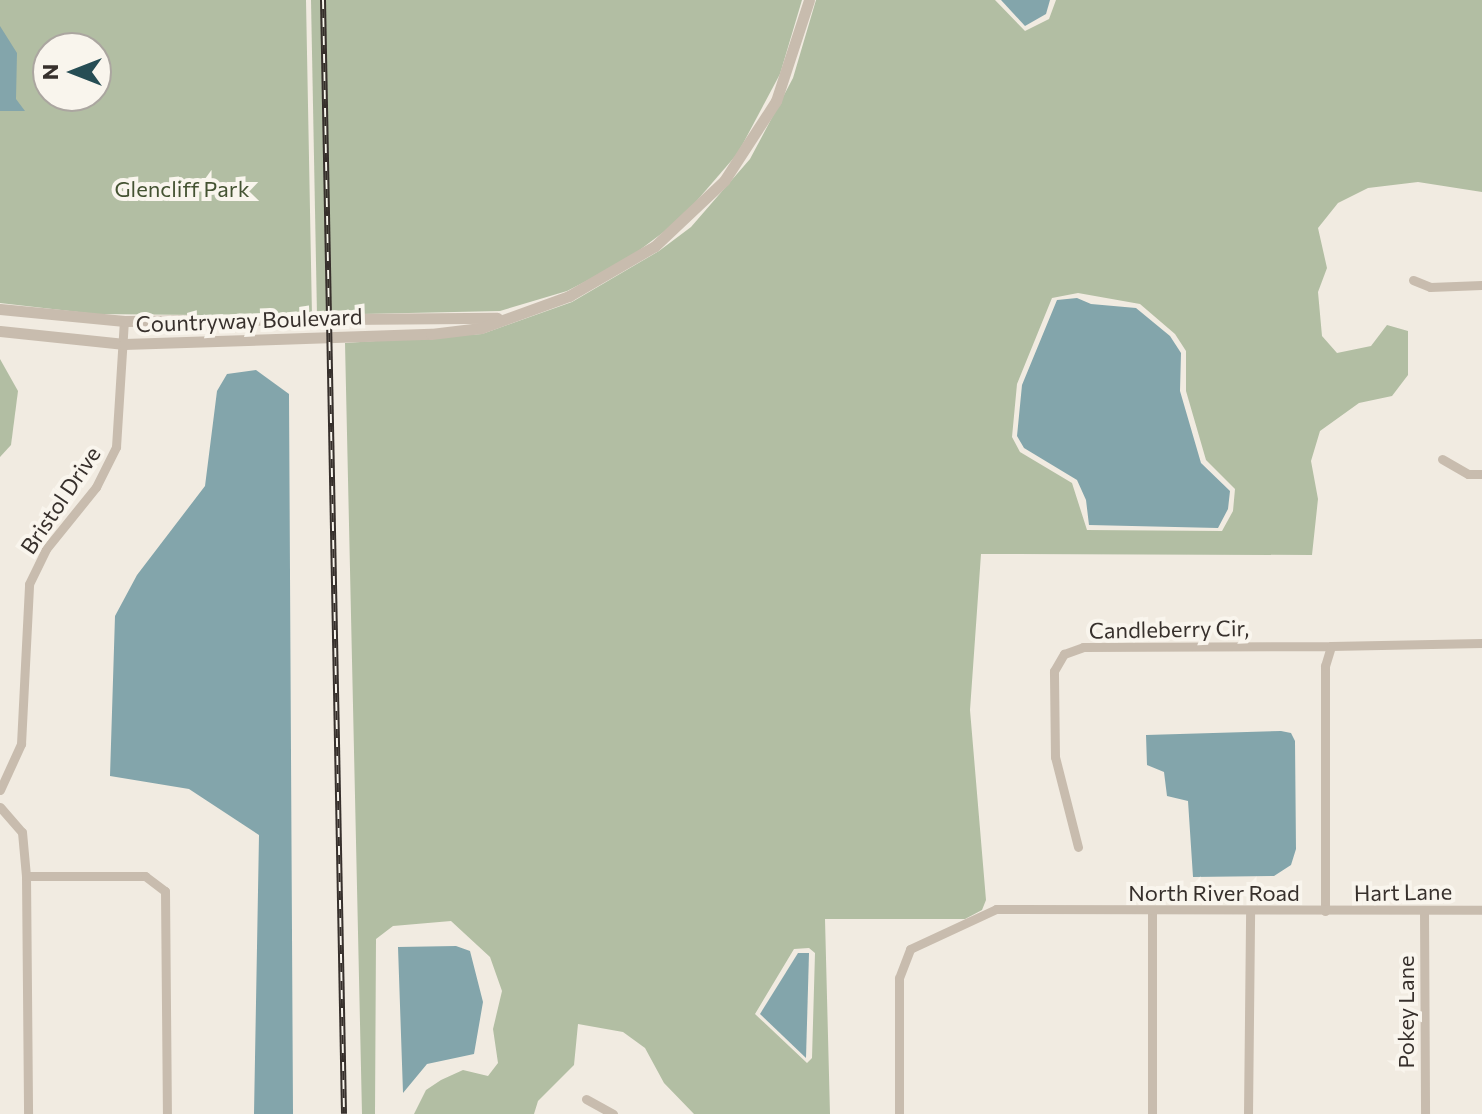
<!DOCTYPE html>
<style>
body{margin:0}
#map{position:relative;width:1482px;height:1114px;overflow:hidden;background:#f1ebe1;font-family:Commissioner,sans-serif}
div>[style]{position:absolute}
.green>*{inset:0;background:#b2bea3}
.water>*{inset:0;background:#83a5ab}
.minor>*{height:9px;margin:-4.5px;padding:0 4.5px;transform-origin:4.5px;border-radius:4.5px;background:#c8bcae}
.tertiary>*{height:11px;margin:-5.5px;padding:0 5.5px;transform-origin:5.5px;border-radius:5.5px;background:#c8bcae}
.rail>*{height:6px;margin-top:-3px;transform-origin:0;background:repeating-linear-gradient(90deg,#f9f5ed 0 9px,#37302c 0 18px);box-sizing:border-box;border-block:2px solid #37302c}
span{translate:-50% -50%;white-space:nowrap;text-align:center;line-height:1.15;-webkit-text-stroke:8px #f9f5ed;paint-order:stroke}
.park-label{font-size:22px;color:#445332}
.street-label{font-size:22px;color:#37302c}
.north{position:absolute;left:32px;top:32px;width:80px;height:80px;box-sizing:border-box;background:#f9f5ed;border:2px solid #aba6a0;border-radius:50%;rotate:270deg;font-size:22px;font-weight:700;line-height:32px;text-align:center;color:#37302c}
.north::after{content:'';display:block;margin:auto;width:28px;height:36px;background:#264d54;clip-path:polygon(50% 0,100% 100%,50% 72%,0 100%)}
</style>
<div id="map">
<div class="green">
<div style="clip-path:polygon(evenodd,0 0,306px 0,312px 316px,96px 314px,0 303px,0 0,48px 48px,96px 48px,96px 96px,48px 96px,48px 48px)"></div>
<div style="clip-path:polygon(311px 0,802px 0,780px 74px,738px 153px,681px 219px,625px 261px,567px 291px,500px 311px,317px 315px)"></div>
<div style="clip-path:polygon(evenodd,816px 0,995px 0,1025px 31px,1049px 19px,1056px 0,1482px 0,1482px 192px,1418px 182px,1368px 188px,1338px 203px,1318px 228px,1327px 268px,1318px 292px,1322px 336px,1337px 353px,1371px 346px,1387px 325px,1408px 331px,1408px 375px,1392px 396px,1359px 403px,1320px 431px,1311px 461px,1318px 499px,1312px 555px,981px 554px,970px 710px,986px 900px,982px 910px,965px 919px,825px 919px,830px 1114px,694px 1114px,664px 1083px,645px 1048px,623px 1032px,578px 1024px,574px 1065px,538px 1101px,534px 1114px,414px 1114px,426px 1090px,441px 1080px,463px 1070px,488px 1076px,498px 1063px,493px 1029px,502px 991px,490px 957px,451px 921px,393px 926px,376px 939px,375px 1114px,362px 1114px,345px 343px,482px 334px,572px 302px,659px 251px,691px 227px,750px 159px,793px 78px,816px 0,1078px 293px,1140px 304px,1175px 334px,1186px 351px,1186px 391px,1206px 460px,1235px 489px,1233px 511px,1222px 531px,1087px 530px,1072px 483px,1020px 452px,1012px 437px,1017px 384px,1052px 298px,1078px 293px,816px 0,809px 948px,815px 953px,812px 1058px,807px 1063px,755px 1014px,794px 949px,809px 948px)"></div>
<div style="clip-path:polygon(0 359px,18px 391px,11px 445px,0 457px)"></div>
</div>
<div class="water">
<div style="clip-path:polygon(1001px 0,1050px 0,1046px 14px,1025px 26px)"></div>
<div style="clip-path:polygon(0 26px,17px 53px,16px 99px,25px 111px,0 111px)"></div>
<div style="clip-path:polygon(1077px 298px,1091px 304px,1136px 308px,1170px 336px,1181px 353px,1180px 391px,1201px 463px,1230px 491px,1228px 509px,1218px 528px,1089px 525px,1086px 500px,1077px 480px,1024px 448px,1017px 436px,1022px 385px,1057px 300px)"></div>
<div style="clip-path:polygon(256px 370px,289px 394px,293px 1114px,254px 1114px,259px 835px,189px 789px,110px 776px,115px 616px,137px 575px,205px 486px,217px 391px,227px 374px)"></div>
<div style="clip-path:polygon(1281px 731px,1291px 733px,1295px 741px,1296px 849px,1291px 865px,1274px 876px,1193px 877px,1188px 801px,1167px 796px,1164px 772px,1147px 765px,1146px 735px)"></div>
<div style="clip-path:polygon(456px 946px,470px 951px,483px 1002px,474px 1054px,427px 1064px,403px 1093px,398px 947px)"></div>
<div style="clip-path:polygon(798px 953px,809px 953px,806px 1058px,760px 1014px)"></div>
</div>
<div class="minor">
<div style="left:1413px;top:280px;width:18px;rotate:22deg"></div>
<div style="left:1430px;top:287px;width:52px;rotate:-2.2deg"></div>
<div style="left:1442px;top:459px;width:30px;rotate:30deg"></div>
<div style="left:1468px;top:474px;width:14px"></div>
<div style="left:0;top:790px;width:51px;rotate:-65.5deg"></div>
<div style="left:21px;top:744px;width:160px;rotate:-87.1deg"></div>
<div style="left:29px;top:584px;width:39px;rotate:-64deg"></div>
<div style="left:46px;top:549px;width:80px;rotate:-51.1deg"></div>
<div style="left:96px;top:487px;width:45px;rotate:-63.4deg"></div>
<div style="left:116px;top:447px;width:126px;rotate:-86.4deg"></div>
<div style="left:0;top:807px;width:33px;rotate:49deg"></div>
<div style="left:22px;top:832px;width:44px;rotate:84.8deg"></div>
<div style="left:26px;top:876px;width:238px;rotate:89.5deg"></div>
<div style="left:1078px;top:847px;width:93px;rotate:-104.3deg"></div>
<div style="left:1055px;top:757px;width:86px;rotate:-90.7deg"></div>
<div style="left:1054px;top:671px;width:20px;rotate:-60deg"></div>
<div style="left:1064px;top:654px;width:20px;rotate:-20deg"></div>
<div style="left:1083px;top:647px;width:248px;rotate:-0.2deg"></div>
<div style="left:26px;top:876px;width:119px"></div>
<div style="left:145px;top:876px;width:25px;rotate:37deg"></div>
<div style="left:165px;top:891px;width:223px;rotate:89.5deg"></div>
<div style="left:1424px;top:910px;width:204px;rotate:89.7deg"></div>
<div style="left:1152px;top:911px;width:203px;rotate:90deg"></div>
<div style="left:1325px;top:911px;width:245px;rotate:-90deg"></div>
<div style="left:1325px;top:666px;width:21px;rotate:-73deg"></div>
<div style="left:1331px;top:646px;width:151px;rotate:-1.1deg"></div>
<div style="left:586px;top:1099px;width:31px;rotate:29deg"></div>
<div style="left:899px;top:1114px;width:136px;rotate:-90deg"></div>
<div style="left:899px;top:978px;width:31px;rotate:-69deg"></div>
<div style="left:910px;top:949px;width:95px;rotate:-24.9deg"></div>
<div style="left:996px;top:909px;width:486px;rotate:0.1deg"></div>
<div style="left:1248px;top:1114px;width:202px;rotate:-89.4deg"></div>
</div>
<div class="tertiary">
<div style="left:0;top:309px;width:125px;rotate:5.5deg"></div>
<div style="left:124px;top:321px;width:373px;rotate:-0.5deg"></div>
<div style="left:0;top:331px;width:125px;rotate:6deg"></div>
<div style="left:124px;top:344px;width:307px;rotate:-1.9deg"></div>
<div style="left:431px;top:334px;width:50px;rotate:-6.8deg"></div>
<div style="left:481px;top:328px;width:94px;rotate:-20deg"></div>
<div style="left:569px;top:296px;width:99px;rotate:-30.2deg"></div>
<div style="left:655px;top:246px;width:95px;rotate:-43.3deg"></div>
<div style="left:724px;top:181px;width:95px;rotate:-57deg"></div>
<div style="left:776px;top:101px;width:106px;rotate:-71.9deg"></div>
</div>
<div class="rail">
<div style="left:323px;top:0;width:1114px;rotate:88.92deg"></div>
</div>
<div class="park-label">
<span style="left:182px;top:189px">Glencliff Park</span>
</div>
<div class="street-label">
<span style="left:249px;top:320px;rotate:-2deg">Countryway Boulevard</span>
<span style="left:60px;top:500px;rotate:-56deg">Bristol Drive</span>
<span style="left:1169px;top:629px;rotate:-1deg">Candleberry Cir,</span>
<span style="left:1403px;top:892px;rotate:-1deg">Hart Lane</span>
<span style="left:1214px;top:893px">North River Road</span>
<span style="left:1406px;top:1012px;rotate:-90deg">Pokey Lane</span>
</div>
<div class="north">N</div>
</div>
